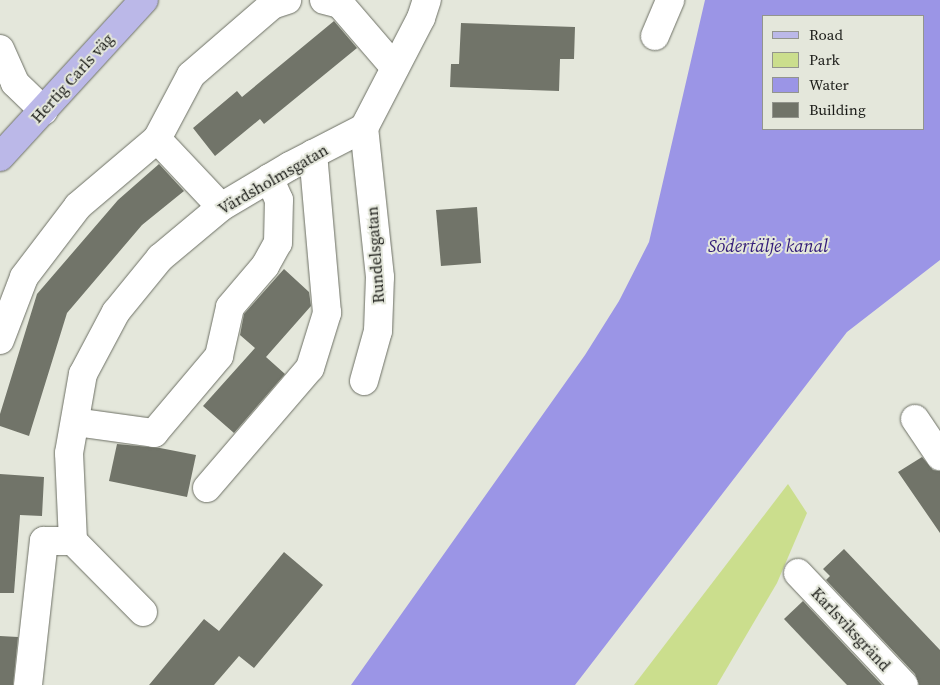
<!DOCTYPE html>
<meta charset="utf-8">
<style>
body{margin:0}
#map{position:relative;width:940px;height:685px;overflow:hidden;background:#e4e7db;font-family:"Source Serif 4",serif}
div>[style]{position:absolute}
.green>*{inset:0;background:#cbde8d}
.water>*{inset:0;background:#9b95e6}
.building>*{inset:0;background:#717469}
.roads{filter:drop-shadow(0 0 1px #6d7065) drop-shadow(0 0 1px #6d7065)}
.minor>*{height:28px;margin:-14px;padding:0 14px;transform-origin:14px;border-radius:14px;background:#fff}
.major>*{height:28px;margin:-14px;padding:0 14px;transform-origin:14px;border-radius:14px;background:#bbb8e8}
span{translate:-50% -50%;white-space:nowrap;text-align:center;line-height:1.15;-webkit-text-stroke:4px #e4e7db;paint-order:stroke}
.street-label{font-size:16px;color:#1a1b17}
.water-label{font-size:18px;color:#321b78;font-style:italic}
.legend{position:absolute;left:762px;top:15px;width:162px;height:115px;box-sizing:border-box;background:#e4e7db;border:1px solid #93958d;margin:0;padding:6px 9px;list-style:none;font-size:15px;color:#1a1b17}
.legend li{display:flex;align-items:center;gap:10px;height:25px}
.legend b{width:25px;border:1px solid #93958d}
</style>
<div id="map">
<div class="green">
<div style="clip-path:polygon(788px 484px,807px 513px,777px 583px,717px 685px,634px 685px)"></div>
</div>
<div class="water">
<div style="clip-path:polygon(evenodd,705px 0,940px 0,940px 260px,847px 332px,575px 685px,351px 685px,585px 355px,619px 301px,649px 242px,705px 0,924px 16px,924px 129px,764px 129px,764px 16px,924px 16px)"></div>
</div>
<div class="building">
<div style="clip-path:polygon(334px 21px,357px 48px,264px 124px,260px 119px,215px 156px,193px 128px,237px 91px,242px 97px)"></div>
<div style="clip-path:polygon(461px 23px,575px 27px,574px 59px,560px 59px,559px 91px,450px 87px,451px 64px,459px 64px)"></div>
<div style="clip-path:polygon(159px 164px,184px 191px,142px 225px,67px 313px,29px 436px,0 426px,0 414px,37px 294px,118px 200px)"></div>
<div style="clip-path:polygon(477px 207px,481px 263px,441px 266px,436px 210px)"></div>
<div style="clip-path:polygon(284px 269px,309px 292px,311px 306px,266px 357px,285px 374px,234px 433px,203px 406px,255px 348px,240px 335px,244px 314px)"></div>
<div style="clip-path:polygon(117px 444px,160px 448px,196px 455px,187px 497px,109px 481px)"></div>
<div style="clip-path:polygon(922px 457px,933px 470px,940px 471px,940px 533px,898px 472px)"></div>
<div style="clip-path:polygon(0 474px,44px 477px,42px 516px,20px 515px,14px 593px,0 593px)"></div>
<div style="clip-path:polygon(844px 549px,940px 650px,940px 685px,919px 685px,915px 674px,826px 580px,830px 576px,823px 569px)"></div>
<div style="clip-path:polygon(284px 552px,323px 585px,254px 668px,239px 656px,214px 685px,149px 685px,204px 619px,219px 631px)"></div>
<div style="clip-path:polygon(803px 601px,882px 685px,847px 685px,821px 658px,784px 619px)"></div>
<div style="clip-path:polygon(0 636px,18px 637px,13px 685px,0 685px)"></div>
</div>
<div class="roads">
<div class="minor">
<div style="left:324px;top:0;width:16px;rotate:14deg"></div>
<div style="left:340px;top:4px;width:84px;rotate:49.3deg"></div>
<div style="left:655px;top:36px;width:39px;rotate:-67deg"></div>
<div style="left:0;top:49px;width:37px;rotate:66deg"></div>
<div style="left:15px;top:83px;width:40px;rotate:44deg"></div>
<div style="left:157px;top:139px;width:93px;rotate:46.7deg"></div>
<div style="left:0;top:340px;width:67px;rotate:-69.1deg"></div>
<div style="left:24px;top:277px;width:89px;rotate:-52.7deg"></div>
<div style="left:78px;top:206px;width:104px;rotate:-40.3deg"></div>
<div style="left:157px;top:139px;width:72px;rotate:-62deg"></div>
<div style="left:191px;top:75px;width:107px;rotate:-40.8deg"></div>
<div style="left:272px;top:5px;width:16px;rotate:-18deg"></div>
<div style="left:364px;top:381px;width:52px;rotate:-74.4deg"></div>
<div style="left:378px;top:331px;width:54px;rotate:-87.9deg"></div>
<div style="left:380px;top:277px;width:150px;rotate:-96.1deg"></div>
<div style="left:915px;top:419px;width:45px;rotate:56deg"></div>
<div style="left:75px;top:422px;width:80px;rotate:7.9deg"></div>
<div style="left:154px;top:433px;width:101px;rotate:-49.8deg"></div>
<div style="left:219px;top:356px;width:50px;rotate:-77.3deg"></div>
<div style="left:230px;top:307px;width:54px;rotate:-49.5deg"></div>
<div style="left:265px;top:266px;width:26px;rotate:-61deg"></div>
<div style="left:278px;top:243px;width:43px;rotate:-88.7deg"></div>
<div style="left:279px;top:200px;width:24px;rotate:-114deg"></div>
<div style="left:207px;top:488px;width:158px;rotate:-49.4deg"></div>
<div style="left:310px;top:368px;width:58px;rotate:-72.8deg"></div>
<div style="left:327px;top:313px;width:160px;rotate:-95deg"></div>
<div style="left:798px;top:573px;width:154px;rotate:46.6deg"></div>
<div style="left:143px;top:612px;width:100px;rotate:-134.6deg"></div>
<div style="left:73px;top:541px;width:88px;rotate:-92.6deg"></div>
<div style="left:69px;top:453px;width:80px;rotate:-80deg"></div>
<div style="left:83px;top:374px;width:70px;rotate:-62deg"></div>
<div style="left:116px;top:312px;width:70px;rotate:-50.8deg"></div>
<div style="left:160px;top:258px;width:80px;rotate:-39.9deg"></div>
<div style="left:221px;top:207px;width:80px;rotate:-30.7deg"></div>
<div style="left:290px;top:166px;width:83px;rotate:-27.2deg"></div>
<div style="left:364px;top:128px;width:124px;rotate:-62.6deg"></div>
<div style="left:421px;top:18px;width:19px;rotate:-72deg"></div>
<div style="left:28px;top:685px;width:145px;rotate:-83.7deg"></div>
<div style="left:44px;top:541px;width:29px"></div>
</div>
<div class="major">
<div style="left:0;top:157px;width:213px;rotate:-47.5deg"></div>
</div>
</div>
<div class="street-label">
<span style="left:72px;top:78px;rotate:-48deg">Hertig Carls väg</span>
<span style="left:273px;top:179px;rotate:-30deg">Värdsholmsgatan</span>
<span style="left:375px;top:255px;rotate:-94deg">Rundelsgatan</span>
<span style="left:851px;top:629px;rotate:47deg">Karlsviksgränd</span>
</div>
<div class="water-label">
<span style="left:768px;top:246px">Södertälje kanal</span>
</div>
<ul class="legend">
<li><b style="height:6px;background:#bbb8e8"></b>Road</li>
<li><b style="height:14px;background:#cbde8d"></b>Park</li>
<li><b style="height:14px;background:#9b95e6"></b>Water</li>
<li><b style="height:14px;background:#717469"></b>Building</li>
</ul>
</div>
